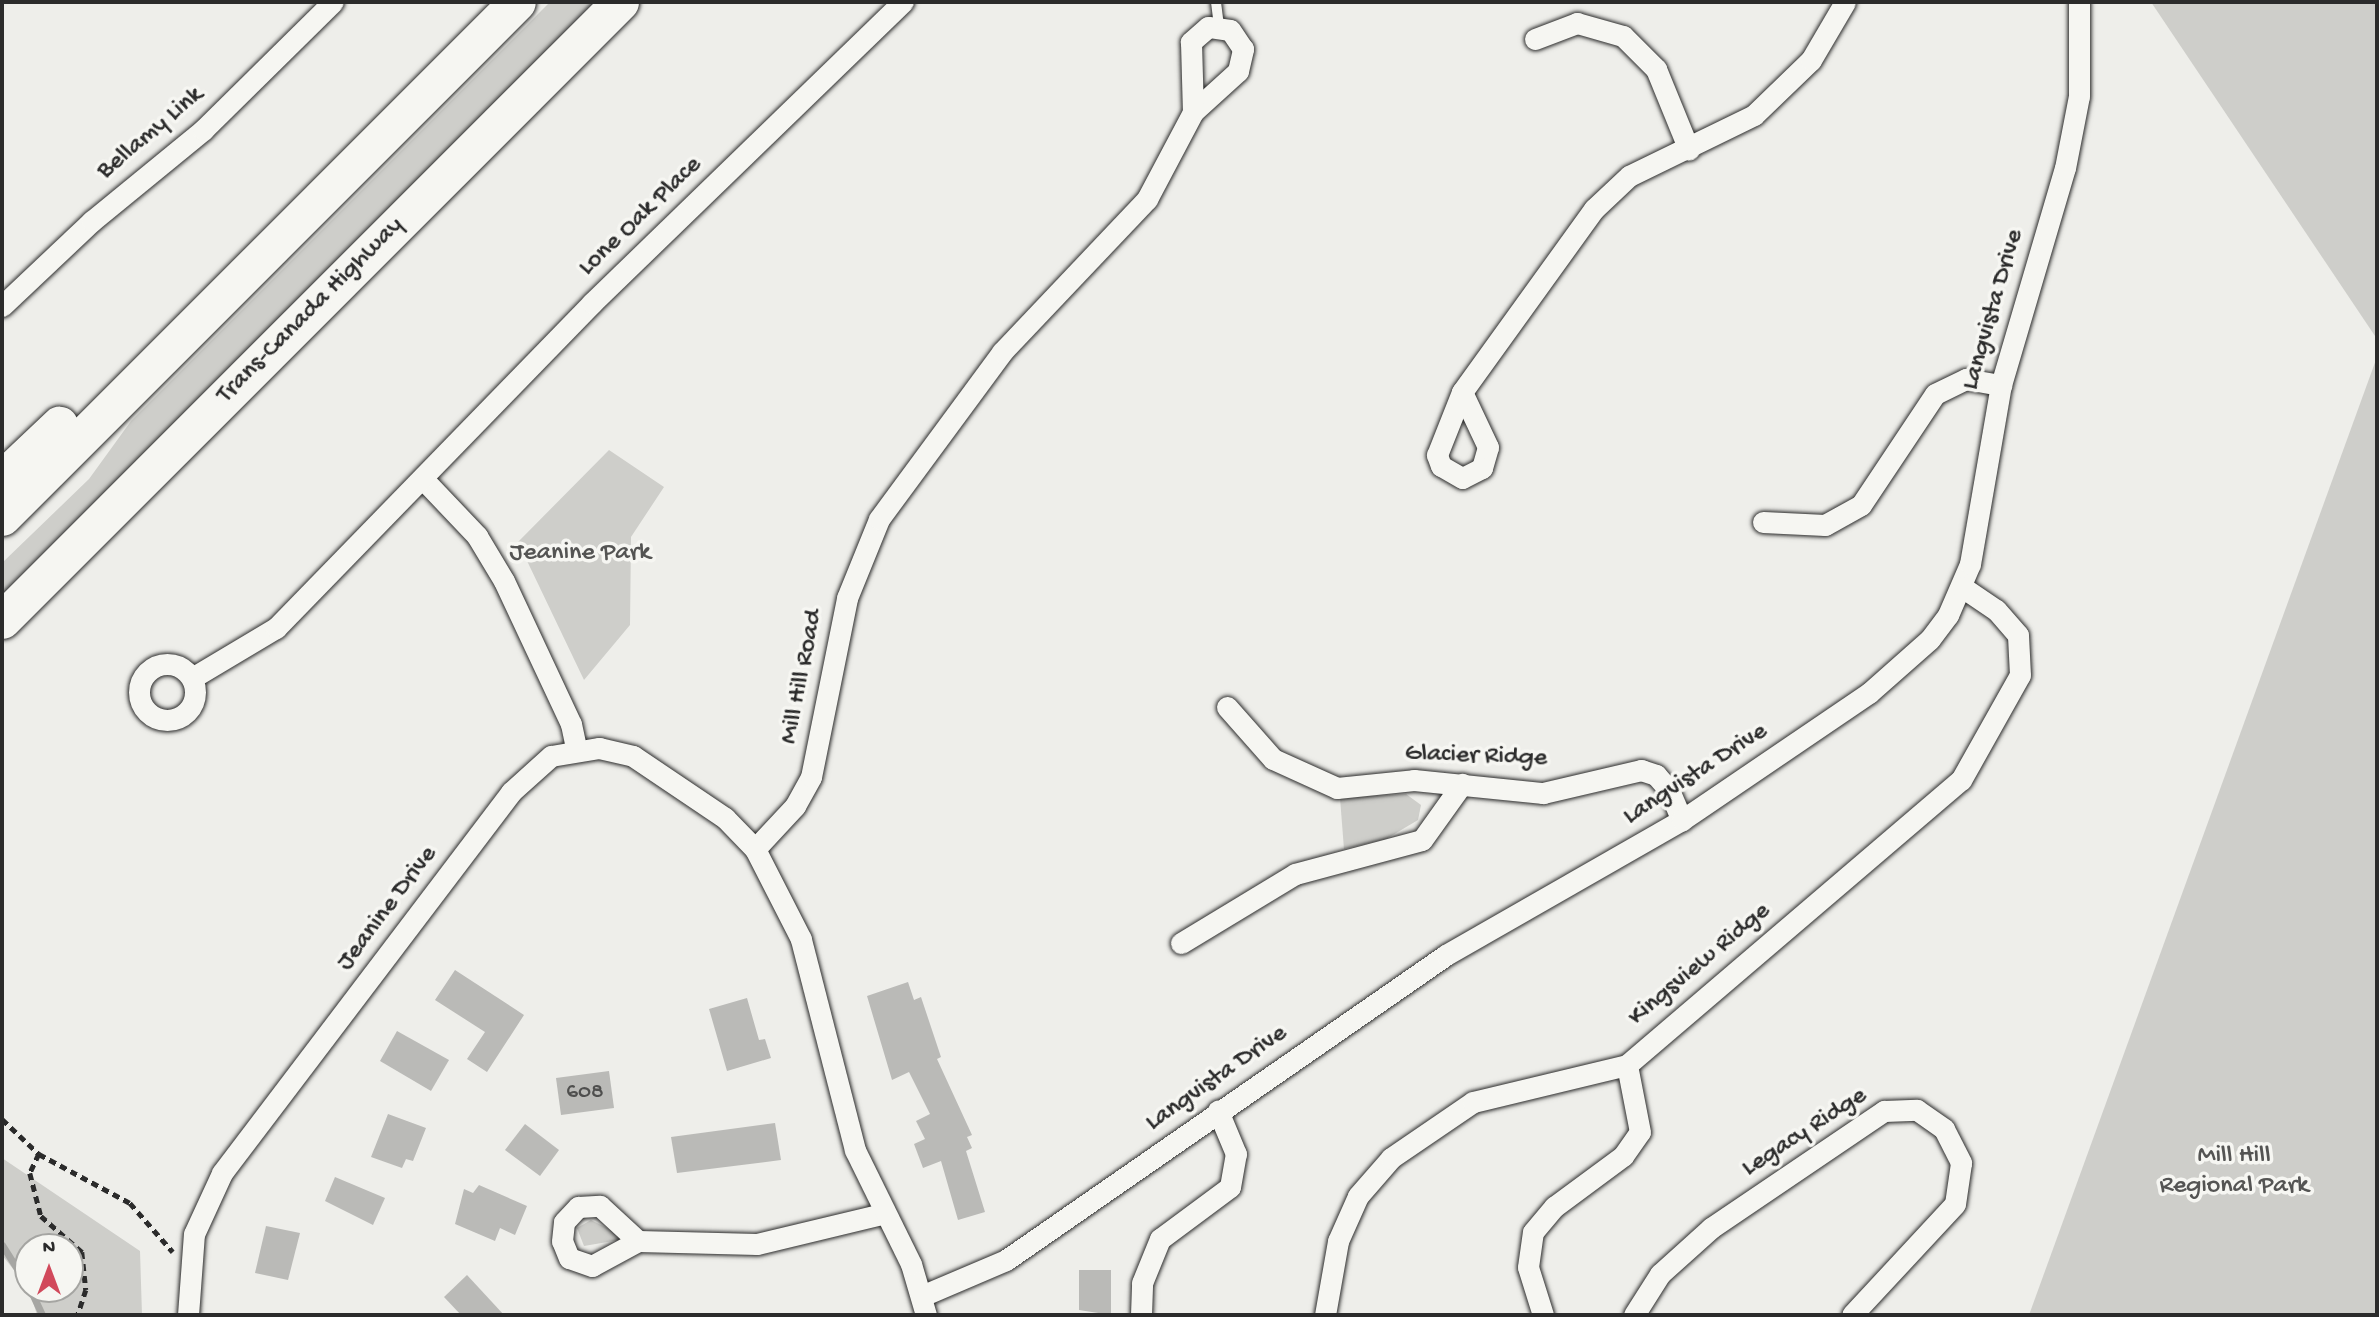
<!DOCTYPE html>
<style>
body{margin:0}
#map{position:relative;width:2379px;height:1317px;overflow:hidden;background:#eeeeea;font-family:"Gochi Hand",sans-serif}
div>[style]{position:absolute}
.green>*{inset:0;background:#cececa}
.stream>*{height:7px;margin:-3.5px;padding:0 3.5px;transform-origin:3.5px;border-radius:3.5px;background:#a6a6a3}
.building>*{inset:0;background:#babab7}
.path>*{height:4.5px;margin-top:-2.25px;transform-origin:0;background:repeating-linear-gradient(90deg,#2b2b2b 0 7px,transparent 0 12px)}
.roads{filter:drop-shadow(0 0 2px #2b2b2b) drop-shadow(0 0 2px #2b2b2b)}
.lane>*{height:10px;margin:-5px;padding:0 5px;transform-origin:5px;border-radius:5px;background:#f6f6f2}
.street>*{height:21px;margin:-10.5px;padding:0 10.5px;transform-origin:10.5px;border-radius:10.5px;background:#f6f6f2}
.street>.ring{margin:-10.5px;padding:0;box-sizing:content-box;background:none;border:21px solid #f6f6f2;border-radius:50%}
.highway>*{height:37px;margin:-18.5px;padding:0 18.5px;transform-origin:18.5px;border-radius:18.5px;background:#f6f6f2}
span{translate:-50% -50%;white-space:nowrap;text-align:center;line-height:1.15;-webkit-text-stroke:7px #f6f6f2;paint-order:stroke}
.number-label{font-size:23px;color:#4f4f4e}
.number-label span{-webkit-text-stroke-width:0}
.street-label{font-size:26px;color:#2b2b2b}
.park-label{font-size:26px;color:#545453}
.frame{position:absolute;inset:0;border:4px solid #2b2b2b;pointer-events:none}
.north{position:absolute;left:14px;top:1233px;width:70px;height:70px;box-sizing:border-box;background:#f6f6f2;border:2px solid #a5a5a2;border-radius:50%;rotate:0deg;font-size:19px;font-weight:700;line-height:28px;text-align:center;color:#2b2b2b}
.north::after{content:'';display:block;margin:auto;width:24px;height:32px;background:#d1495b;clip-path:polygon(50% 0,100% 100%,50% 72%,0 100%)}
</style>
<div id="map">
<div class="green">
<div style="clip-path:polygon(550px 2px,595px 2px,2px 595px,2px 563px,89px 479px,131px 421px)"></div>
<div style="clip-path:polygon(2151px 2px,2377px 2px,2377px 339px)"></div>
<div style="clip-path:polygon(2377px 357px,2377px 1315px,2029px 1315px)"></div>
<div style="clip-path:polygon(609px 450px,664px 487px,631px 537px,630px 625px,584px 680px,518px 542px)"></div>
<div style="clip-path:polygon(1406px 794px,1421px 805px,1418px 820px,1386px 839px,1344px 849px,1340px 798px)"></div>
<div style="clip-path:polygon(2px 1158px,140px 1251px,142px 1315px,37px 1315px,29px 1289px,70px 1289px,70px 1247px,28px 1247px,28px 1288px,2px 1255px)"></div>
<div style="clip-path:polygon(591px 1220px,619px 1234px,619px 1240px,584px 1246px,577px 1228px)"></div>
</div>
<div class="stream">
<div style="left:2px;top:1245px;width:49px;rotate:57.6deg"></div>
<div style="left:30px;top:1289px;width:29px;rotate:65deg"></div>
</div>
<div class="building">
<div style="clip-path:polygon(455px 970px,524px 1015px,487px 1072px,467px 1059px,485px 1032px,435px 1000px)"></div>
<div style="clip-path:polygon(908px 982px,914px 1000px,921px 997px,941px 1057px,937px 1059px,972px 1135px,967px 1137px,972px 1148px,966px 1151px,985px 1212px,958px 1220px,941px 1161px,923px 1168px,914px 1144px,925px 1139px,916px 1121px,930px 1114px,909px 1072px,892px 1080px,867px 996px)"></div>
<div style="clip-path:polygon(747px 998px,759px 1040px,765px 1039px,771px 1058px,727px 1071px,709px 1009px)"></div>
<div style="clip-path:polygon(397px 1031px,449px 1060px,431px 1091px,380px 1061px)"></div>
<div style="clip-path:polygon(609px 1071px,614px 1108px,561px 1115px,556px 1078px)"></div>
<div style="clip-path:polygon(388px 1114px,426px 1128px,413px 1161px,406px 1159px,402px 1168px,371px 1157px)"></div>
<div style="clip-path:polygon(775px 1123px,781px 1160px,677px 1173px,671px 1137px)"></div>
<div style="clip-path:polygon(525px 1124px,559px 1150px,540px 1176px,505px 1150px)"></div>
<div style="clip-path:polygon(335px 1177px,385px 1198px,373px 1225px,325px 1201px)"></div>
<div style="clip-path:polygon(479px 1185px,527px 1206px,515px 1235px,500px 1228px,495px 1241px,455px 1224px,464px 1189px,473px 1193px)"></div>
<div style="clip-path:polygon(266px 1226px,300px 1233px,288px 1280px,255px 1273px)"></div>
<div style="clip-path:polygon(1079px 1270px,1111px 1270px,1111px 1315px,1079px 1310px)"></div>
<div style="clip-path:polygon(467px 1275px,504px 1315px,461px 1315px,444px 1297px)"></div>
</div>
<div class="path">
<div style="left:2px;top:1119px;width:51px;rotate:43.4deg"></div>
<div style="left:39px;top:1154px;width:21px;rotate:115deg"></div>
<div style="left:30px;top:1173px;width:44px;rotate:75.7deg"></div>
<div style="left:41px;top:1216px;width:55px;rotate:41.3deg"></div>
<div style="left:82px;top:1252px;width:38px;rotate:84deg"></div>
<div style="left:86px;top:1290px;width:26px;rotate:108deg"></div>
<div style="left:39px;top:1154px;width:103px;rotate:28.3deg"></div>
<div style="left:130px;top:1203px;width:65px;rotate:48.7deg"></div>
</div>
<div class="roads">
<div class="lane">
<div style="left:1216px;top:2px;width:24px;rotate:83deg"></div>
</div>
<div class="street">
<div style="left:1535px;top:39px;width:45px;rotate:-20.9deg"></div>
<div style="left:1577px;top:23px;width:48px;rotate:15.8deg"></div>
<div style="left:1623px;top:36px;width:47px;rotate:45deg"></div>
<div style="left:1656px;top:69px;width:87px;rotate:67.8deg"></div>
<div style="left:2px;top:306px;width:124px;rotate:-43.4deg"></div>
<div style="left:92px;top:221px;width:144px;rotate:-39.3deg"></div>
<div style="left:203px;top:130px;width:182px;rotate:-44.6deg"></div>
<div style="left:1462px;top:392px;width:226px;rotate:-54.2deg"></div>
<div style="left:1594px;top:209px;width:48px;rotate:-43.3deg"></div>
<div style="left:1629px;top:176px;width:139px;rotate:-26deg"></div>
<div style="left:1754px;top:115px;width:79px;rotate:-44deg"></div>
<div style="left:1811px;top:60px;width:67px;rotate:-59.6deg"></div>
<div style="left:1462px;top:392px;width:61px;rotate:64.7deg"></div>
<div style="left:1488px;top:447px;width:22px;rotate:106deg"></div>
<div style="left:1482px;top:468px;width:22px;rotate:153deg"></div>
<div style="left:1462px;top:478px;width:24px;rotate:-150deg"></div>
<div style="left:1441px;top:466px;width:12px;rotate:-110deg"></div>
<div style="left:1437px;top:455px;width:68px;rotate:-68.4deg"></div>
<div style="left:423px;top:479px;width:79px;rotate:46.5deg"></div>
<div style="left:477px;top:536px;width:52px;rotate:59deg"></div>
<div style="left:504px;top:581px;width:158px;rotate:64.9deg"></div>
<div style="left:571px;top:724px;width:25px;rotate:78deg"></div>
<div style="left:1763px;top:522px;width:62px;rotate:2.8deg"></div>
<div style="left:1825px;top:525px;width:41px;rotate:-29.1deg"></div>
<div style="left:1861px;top:505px;width:133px;rotate:-56.3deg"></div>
<div style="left:1935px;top:394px;width:34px;rotate:-26deg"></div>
<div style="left:1966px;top:379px;width:36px;rotate:10deg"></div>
<div class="ring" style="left:139px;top:664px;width:35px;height:35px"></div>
<div style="left:192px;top:678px;width:98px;rotate:-30.8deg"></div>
<div style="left:276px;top:628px;width:453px;rotate:-45.8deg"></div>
<div style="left:592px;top:303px;width:433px;rotate:-44.1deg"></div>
<div style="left:1227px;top:707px;width:69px;rotate:48.5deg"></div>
<div style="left:1273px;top:759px;width:70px;rotate:24.4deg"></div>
<div style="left:1337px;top:788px;width:77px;rotate:-5.9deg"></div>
<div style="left:1414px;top:780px;width:130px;rotate:5.8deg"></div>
<div style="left:1543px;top:793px;width:101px;rotate:-13.2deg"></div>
<div style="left:1641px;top:770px;width:16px;rotate:18deg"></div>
<div style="left:1656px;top:775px;width:20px;rotate:49deg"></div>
<div style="left:1669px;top:790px;width:33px;rotate:67deg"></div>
<div style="left:1181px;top:943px;width:133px;rotate:-31.2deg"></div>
<div style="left:1295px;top:874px;width:131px;rotate:-15deg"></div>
<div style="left:1422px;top:840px;width:69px;rotate:-54.5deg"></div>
<div style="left:638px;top:1241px;width:52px;rotate:151.5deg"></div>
<div style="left:592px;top:1266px;width:24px;rotate:-161deg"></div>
<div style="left:569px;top:1258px;width:18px;rotate:-112deg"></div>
<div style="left:562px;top:1241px;width:19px;rotate:-84deg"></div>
<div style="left:564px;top:1222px;width:21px;rotate:-47deg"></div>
<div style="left:578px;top:1207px;width:22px;rotate:-3deg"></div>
<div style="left:600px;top:1206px;width:52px;rotate:42.6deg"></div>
<div style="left:638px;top:1241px;width:119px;rotate:1.4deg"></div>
<div style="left:757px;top:1244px;width:129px;rotate:-13.5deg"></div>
<div style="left:924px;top:1295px;width:89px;rotate:-23.1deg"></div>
<div style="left:1006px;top:1260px;width:535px;rotate:-34.73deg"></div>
<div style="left:1446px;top:955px;width:272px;rotate:-29.8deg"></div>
<div style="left:1682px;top:820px;width:226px;rotate:-34.2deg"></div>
<div style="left:1869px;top:693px;width:81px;rotate:-41.5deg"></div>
<div style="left:1930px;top:639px;width:30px;rotate:-53deg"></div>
<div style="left:1948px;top:615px;width:56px;rotate:-66.7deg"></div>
<div style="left:1970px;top:564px;width:182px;rotate:-80.2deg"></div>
<div style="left:2001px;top:385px;width:226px;rotate:-73.6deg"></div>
<div style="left:2065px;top:168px;width:73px;rotate:-79deg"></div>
<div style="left:2079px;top:96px;width:94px;rotate:-90deg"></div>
<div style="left:188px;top:1315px;width:81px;rotate:-85.8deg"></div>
<div style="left:194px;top:1234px;width:67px;rotate:-65.3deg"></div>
<div style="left:222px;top:1173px;width:478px;rotate:-52.8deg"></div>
<div style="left:511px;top:792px;width:54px;rotate:-42deg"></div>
<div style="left:551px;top:756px;width:49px;rotate:-9.5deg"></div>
<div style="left:599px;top:748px;width:35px;rotate:13deg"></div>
<div style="left:633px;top:756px;width:111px;rotate:34deg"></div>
<div style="left:725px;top:818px;width:43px;rotate:45.9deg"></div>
<div style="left:926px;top:1315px;width:53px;rotate:-106.4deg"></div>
<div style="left:911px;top:1264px;width:127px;rotate:-116.2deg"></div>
<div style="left:855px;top:1150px;width:218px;rotate:-104.4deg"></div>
<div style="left:801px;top:939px;width:101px;rotate:-117.1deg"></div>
<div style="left:755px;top:849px;width:59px;rotate:-47.1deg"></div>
<div style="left:795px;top:806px;width:33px;rotate:-61deg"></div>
<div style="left:811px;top:777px;width:183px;rotate:-78.6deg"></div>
<div style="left:847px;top:598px;width:85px;rotate:-67.9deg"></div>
<div style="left:879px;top:519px;width:207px;rotate:-53.6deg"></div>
<div style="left:1002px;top:352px;width:211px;rotate:-46.5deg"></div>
<div style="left:1147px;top:199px;width:98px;rotate:-62.1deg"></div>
<div style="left:1193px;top:112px;width:61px;rotate:-42.3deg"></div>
<div style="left:1238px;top:71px;width:23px;rotate:-77deg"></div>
<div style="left:1243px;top:49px;width:23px;rotate:-124deg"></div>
<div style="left:1230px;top:30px;width:22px;rotate:-172deg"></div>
<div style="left:1208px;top:27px;width:23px;rotate:139deg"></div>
<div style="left:1191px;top:42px;width:70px;rotate:88.4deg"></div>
<div style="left:1141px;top:1315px;width:32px;rotate:-88deg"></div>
<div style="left:1142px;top:1283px;width:48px;rotate:-67.8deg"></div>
<div style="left:1160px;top:1239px;width:87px;rotate:-36.6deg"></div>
<div style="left:1230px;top:1187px;width:34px;rotate:-80deg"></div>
<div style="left:1236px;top:1154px;width:47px;rotate:-112.7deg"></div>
<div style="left:1325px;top:1315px;width:75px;rotate:-80deg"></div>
<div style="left:1338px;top:1241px;width:49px;rotate:-66deg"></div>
<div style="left:1358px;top:1196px;width:50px;rotate:-49deg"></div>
<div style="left:1391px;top:1158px;width:99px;rotate:-34.3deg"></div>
<div style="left:1473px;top:1102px;width:158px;rotate:-13.5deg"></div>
<div style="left:1627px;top:1065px;width:439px;rotate:-40.5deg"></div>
<div style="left:1961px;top:780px;width:120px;rotate:-60.7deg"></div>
<div style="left:2020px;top:675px;width:40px;rotate:-92.9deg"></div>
<div style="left:2018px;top:635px;width:33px;rotate:-131deg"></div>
<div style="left:1996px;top:610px;width:41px;rotate:-145.9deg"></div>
<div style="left:1543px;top:1315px;width:50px;rotate:-107.4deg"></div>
<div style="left:1528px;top:1267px;width:35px;rotate:-82deg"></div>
<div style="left:1533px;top:1232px;width:33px;rotate:-50deg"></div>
<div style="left:1554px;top:1207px;width:86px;rotate:-36.5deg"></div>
<div style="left:1623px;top:1156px;width:29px;rotate:-55deg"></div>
<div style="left:1640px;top:1132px;width:68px;rotate:-101deg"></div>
<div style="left:1634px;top:1315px;width:49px;rotate:-57.6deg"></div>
<div style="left:1660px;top:1274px;width:69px;rotate:-42deg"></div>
<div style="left:1711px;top:1228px;width:209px;rotate:-34.1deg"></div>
<div style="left:1884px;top:1111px;width:33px;rotate:-2deg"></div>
<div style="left:1917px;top:1110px;width:33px;rotate:35deg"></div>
<div style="left:1944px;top:1129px;width:38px;rotate:63deg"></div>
<div style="left:1961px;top:1163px;width:41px;rotate:98.3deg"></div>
<div style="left:1955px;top:1204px;width:151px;rotate:132.9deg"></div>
</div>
<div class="highway">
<div style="left:2px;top:479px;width:79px;rotate:-43.5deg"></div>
<div style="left:2px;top:517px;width:728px;rotate:-45deg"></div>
<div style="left:2px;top:620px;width:874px;rotate:-45deg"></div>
</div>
</div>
<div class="number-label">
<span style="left:585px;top:1093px">608</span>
</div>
<div class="street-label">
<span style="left:151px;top:134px;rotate:-40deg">Bellamy Link</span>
<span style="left:641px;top:217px;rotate:-44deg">Lone Oak Place</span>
<span style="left:1994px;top:310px;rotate:-74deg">Langvista Drive</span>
<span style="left:311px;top:311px;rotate:-45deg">Trans-Canada Highway</span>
<span style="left:803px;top:677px;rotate:-79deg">Mill Hill Road</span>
<span style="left:1476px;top:757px;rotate:2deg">Glacier Ridge</span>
<span style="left:1696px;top:775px;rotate:-33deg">Langvista Drive</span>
<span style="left:388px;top:909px;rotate:-53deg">Jeanine Drive</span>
<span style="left:1700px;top:965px;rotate:-40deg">Kingsview Ridge</span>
<span style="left:1217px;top:1079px;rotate:-35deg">Langvista Drive</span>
<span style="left:1805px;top:1133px;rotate:-33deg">Legacy Ridge</span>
</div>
<div class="park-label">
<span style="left:580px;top:554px">Jeanine Park</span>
<span style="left:2234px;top:1172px">Mill Hill<br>Regional Park</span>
</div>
<div class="frame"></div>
<div class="north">N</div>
</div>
